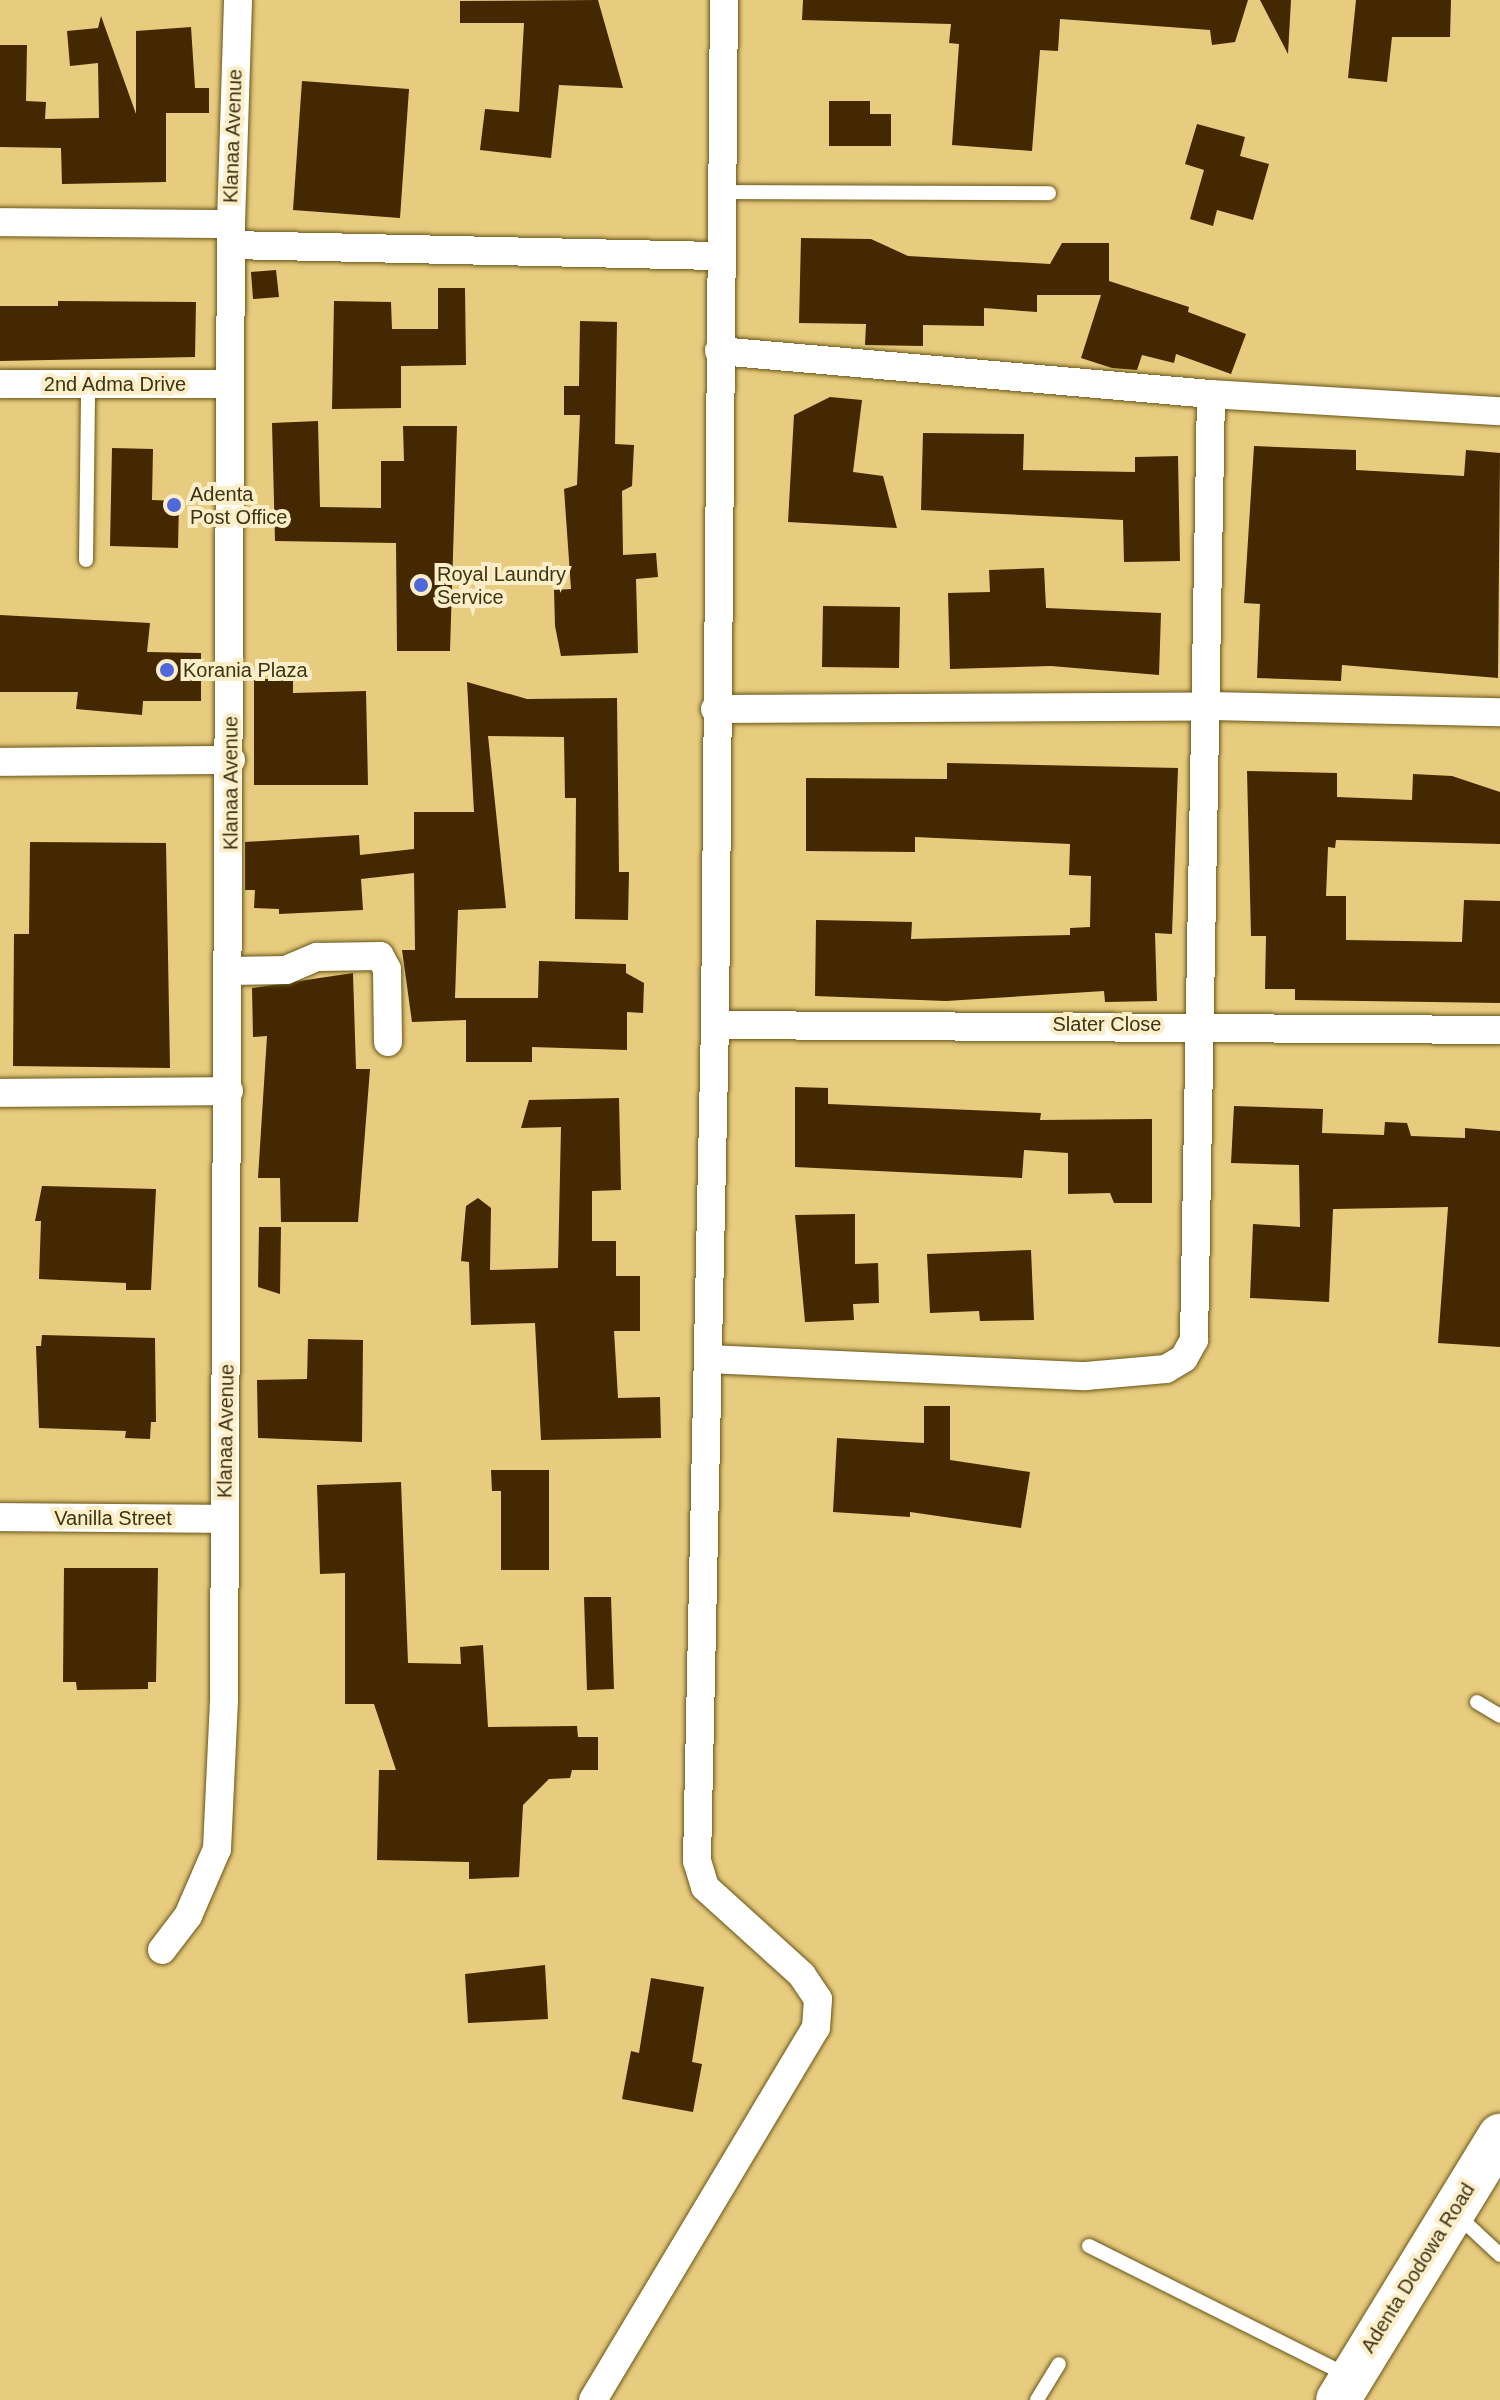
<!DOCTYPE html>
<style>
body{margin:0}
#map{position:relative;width:1500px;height:2400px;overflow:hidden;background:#e7cb7e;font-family:Helvetica,sans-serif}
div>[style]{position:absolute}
.building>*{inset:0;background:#432801}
.roads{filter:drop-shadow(0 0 2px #695619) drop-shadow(0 0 2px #695619)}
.lane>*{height:14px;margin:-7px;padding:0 7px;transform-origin:7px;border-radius:7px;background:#fff}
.street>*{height:28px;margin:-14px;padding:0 14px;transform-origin:14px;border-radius:14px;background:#fff}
.primary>*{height:44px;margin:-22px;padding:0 22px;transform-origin:22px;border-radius:22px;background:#fff}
.dots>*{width:22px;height:22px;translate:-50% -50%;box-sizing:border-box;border:4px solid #fbeec8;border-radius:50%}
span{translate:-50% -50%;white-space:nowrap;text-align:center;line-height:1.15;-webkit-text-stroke:8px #fbeec8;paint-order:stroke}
.street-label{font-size:20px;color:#3e3313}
.poi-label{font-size:20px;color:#3e3313}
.left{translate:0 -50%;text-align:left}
</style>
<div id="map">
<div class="building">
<div style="clip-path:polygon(598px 0,623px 88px,559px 85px,551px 158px,480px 150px,485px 109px,519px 112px,524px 23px,460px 23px,460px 1px)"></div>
<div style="clip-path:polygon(803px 0,1248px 0,1235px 42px,1212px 45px,1210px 30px,1060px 19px,1058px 51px,1040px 50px,1032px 151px,952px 145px,959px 44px,949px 43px,951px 24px,802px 20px)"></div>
<div style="clip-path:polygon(1260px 0,1291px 0,1288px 54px)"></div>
<div style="clip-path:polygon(1356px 0,1451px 0,1450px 37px,1392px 37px,1387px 82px,1348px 78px)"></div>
<div style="clip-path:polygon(101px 16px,136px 114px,136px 31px,191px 27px,195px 88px,209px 88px,209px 113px,166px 113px,166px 182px,62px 184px,61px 148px,0 147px,0 45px,27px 45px,26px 101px,46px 102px,45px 119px,99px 118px,98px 63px,70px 66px,67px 31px,98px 28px)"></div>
<div style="clip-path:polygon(302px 81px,409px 89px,400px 218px,293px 210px)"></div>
<div style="clip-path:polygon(829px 101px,870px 101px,870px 114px,891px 114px,891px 146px,829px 146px)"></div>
<div style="clip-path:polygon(1197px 124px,1245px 137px,1240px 156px,1269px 164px,1253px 220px,1217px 210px,1213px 226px,1190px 219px,1204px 170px,1185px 164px)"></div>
<div style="clip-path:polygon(801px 238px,871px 239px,908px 256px,1050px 264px,1062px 243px,1109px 243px,1109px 281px,1189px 307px,1188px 312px,1246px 334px,1231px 374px,1176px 354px,1174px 363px,1142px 355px,1137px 370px,1112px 368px,1081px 358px,1101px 295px,1037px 295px,1037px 312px,984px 308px,984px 326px,923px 325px,923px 346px,865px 345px,866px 324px,799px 323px)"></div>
<div style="clip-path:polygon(276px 270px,279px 297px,253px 299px,251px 272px)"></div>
<div style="clip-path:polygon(438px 288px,465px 288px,466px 365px,401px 366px,401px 408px,332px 409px,334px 301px,391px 302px,392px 329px,438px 329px)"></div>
<div style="clip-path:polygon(58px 301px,196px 302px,195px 357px,0 361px,0 306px,58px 306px)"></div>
<div style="clip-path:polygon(580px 321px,617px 322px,615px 444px,634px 445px,632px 486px,622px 491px,623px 555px,656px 553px,658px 577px,636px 579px,638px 653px,561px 656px,555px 626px,554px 590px,571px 589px,564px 489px,577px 485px,580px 415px,564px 415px,564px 386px,579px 386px)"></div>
<div style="clip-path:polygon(830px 397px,862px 400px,853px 472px,883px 476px,897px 528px,788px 522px,794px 415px)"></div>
<div style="clip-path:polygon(318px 421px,320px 507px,381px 508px,381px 461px,404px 461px,403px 426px,457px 426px,450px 651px,397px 651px,396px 543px,275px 541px,272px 423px)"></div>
<div style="clip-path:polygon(923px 433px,1024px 434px,1023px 470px,1135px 472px,1135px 457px,1178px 456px,1180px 561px,1124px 562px,1123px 520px,921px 510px)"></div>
<div style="clip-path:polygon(1254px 446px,1356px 450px,1356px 470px,1464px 476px,1466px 450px,1500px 453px,1498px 678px,1342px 665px,1341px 681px,1257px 678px,1260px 604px,1244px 603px)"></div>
<div style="clip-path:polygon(112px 448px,153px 449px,152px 500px,179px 501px,178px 548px,110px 546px)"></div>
<div style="clip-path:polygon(1044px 568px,1046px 608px,1161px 613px,1159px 675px,1051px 666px,950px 669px,948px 593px,990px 592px,989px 570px)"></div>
<div style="clip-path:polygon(823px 606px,900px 607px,899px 668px,822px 667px)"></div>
<div style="clip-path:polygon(0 615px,150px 623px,147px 652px,201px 653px,201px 701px,143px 701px,142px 715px,76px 709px,78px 692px,0 692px)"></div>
<div style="clip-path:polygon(254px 679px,293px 679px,293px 693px,366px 691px,368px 785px,254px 785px)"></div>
<div style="clip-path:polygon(467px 682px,527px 699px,617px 698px,619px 872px,629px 872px,628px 920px,575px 919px,576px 798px,565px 798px,564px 737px,488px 736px,506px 908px,458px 910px,455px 998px,538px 998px,539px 961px,626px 964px,626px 973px,644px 983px,643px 1013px,627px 1012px,627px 1050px,532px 1047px,532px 1062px,466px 1062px,466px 1020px,412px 1022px,402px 950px,415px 950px,414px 873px,361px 879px,363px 910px,279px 914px,279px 909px,254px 908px,255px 890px,245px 890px,245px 842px,359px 835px,360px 855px,414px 849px,414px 812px,474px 812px)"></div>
<div style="clip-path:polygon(947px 763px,1178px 768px,1172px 934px,1155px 933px,1157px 1001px,1105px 1002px,1104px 991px,946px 1001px,815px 996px,816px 920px,912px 922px,911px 939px,1070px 935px,1070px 928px,1090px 927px,1091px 876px,1069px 875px,1070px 844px,915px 837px,915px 852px,806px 851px,806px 778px,947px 779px)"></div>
<div style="clip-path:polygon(1247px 771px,1337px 773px,1337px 797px,1412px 800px,1413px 774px,1452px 776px,1500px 792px,1500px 844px,1336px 840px,1335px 848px,1328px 847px,1326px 896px,1346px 896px,1346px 940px,1462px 942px,1464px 900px,1500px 901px,1500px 1003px,1295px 1000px,1295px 989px,1265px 989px,1266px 936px,1251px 936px)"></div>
<div style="clip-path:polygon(30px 842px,166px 843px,170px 1068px,13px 1066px,14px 934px,29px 934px)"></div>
<div style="clip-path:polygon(353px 973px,356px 1069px,370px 1069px,358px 1222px,281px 1222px,280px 1178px,258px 1178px,267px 1036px,253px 1037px,252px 988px)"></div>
<div style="clip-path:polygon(795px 1087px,828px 1088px,828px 1104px,1041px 1113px,1040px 1120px,1152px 1119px,1152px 1203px,1114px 1203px,1110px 1193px,1068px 1194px,1068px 1153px,1024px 1150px,1022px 1178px,795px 1167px)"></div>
<div style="clip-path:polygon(619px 1098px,621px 1190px,592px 1191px,592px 1241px,616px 1241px,616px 1276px,640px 1276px,640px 1331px,614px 1331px,618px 1398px,660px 1397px,661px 1438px,541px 1440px,535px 1323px,471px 1325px,469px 1262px,461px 1261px,466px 1206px,478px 1198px,491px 1208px,490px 1270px,558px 1268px,561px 1127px,521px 1128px,529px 1100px)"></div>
<div style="clip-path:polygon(1234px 1106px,1323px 1109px,1322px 1133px,1384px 1135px,1385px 1122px,1407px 1123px,1411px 1136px,1465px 1138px,1465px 1128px,1500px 1131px,1500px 1347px,1438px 1343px,1448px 1207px,1333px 1209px,1329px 1302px,1250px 1298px,1253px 1224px,1300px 1227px,1299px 1165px,1231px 1163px)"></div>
<div style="clip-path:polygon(42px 1186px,156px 1189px,151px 1290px,126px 1290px,126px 1283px,39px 1279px,41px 1221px,35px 1221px)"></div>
<div style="clip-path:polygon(855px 1214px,855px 1264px,878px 1263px,879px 1303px,853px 1304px,854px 1320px,805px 1322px,795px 1215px)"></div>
<div style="clip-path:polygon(259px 1227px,281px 1227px,280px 1294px,258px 1287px)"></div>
<div style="clip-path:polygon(1031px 1250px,1034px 1320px,980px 1321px,979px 1311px,930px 1313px,927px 1254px)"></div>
<div style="clip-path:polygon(42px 1335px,155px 1338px,156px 1422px,151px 1422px,150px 1439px,125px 1438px,126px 1431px,39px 1428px,36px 1346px,41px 1346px)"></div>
<div style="clip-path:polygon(308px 1339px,363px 1340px,362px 1442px,258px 1438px,257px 1380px,307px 1379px)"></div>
<div style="clip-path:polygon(924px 1406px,950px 1406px,950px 1460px,1030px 1472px,1021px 1528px,910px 1512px,910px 1517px,833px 1512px,837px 1438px,924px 1443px)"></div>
<div style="clip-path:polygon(491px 1470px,549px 1470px,549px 1570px,501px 1570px,501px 1491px,492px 1491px)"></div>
<div style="clip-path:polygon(401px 1482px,408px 1663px,461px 1664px,460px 1647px,483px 1645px,488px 1727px,577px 1726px,578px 1737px,598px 1737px,598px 1770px,572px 1770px,570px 1778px,549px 1779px,523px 1805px,519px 1877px,469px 1879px,469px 1862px,377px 1860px,379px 1770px,396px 1770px,374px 1704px,345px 1704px,345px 1573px,320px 1574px,317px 1485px)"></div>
<div style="clip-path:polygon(64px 1568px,158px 1568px,156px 1682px,148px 1682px,148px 1689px,77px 1690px,76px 1682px,63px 1682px)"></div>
<div style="clip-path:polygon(584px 1597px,611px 1597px,614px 1689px,587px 1690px)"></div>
<div style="clip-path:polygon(545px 1965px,548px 2019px,468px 2023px,465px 1974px)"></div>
<div style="clip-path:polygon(651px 1978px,704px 1987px,692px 2062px,702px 2064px,693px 2112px,622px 2099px,631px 2051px,639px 2053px)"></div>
</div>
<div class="roads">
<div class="lane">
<div style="left:720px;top:192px;width:329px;rotate:0.2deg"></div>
<div style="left:86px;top:560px;width:176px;rotate:-89.3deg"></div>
<div style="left:1477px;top:1702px;width:27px;rotate:31deg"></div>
<div style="left:1456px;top:2214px;width:60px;rotate:43deg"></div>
<div style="left:1089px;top:2246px;width:288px;rotate:26.6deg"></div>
<div style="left:1037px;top:2400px;width:42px;rotate:-58.6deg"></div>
</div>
<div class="street">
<div style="left:0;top:222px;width:231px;rotate:0.5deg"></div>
<div style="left:231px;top:245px;width:488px;rotate:1.3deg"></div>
<div style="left:719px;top:351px;width:494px;rotate:5deg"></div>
<div style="left:1211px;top:394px;width:288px;rotate:3.4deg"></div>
<div style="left:0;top:384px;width:230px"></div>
<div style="left:715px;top:709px;width:492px;rotate:-0.3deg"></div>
<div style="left:1207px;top:706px;width:293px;rotate:1.2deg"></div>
<div style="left:0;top:762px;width:231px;rotate:-0.5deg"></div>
<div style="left:230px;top:971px;width:56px;rotate:-1deg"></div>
<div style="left:286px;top:970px;width:34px;rotate:-23deg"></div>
<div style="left:317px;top:957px;width:63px;rotate:-0.9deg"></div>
<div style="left:380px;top:956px;width:15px;rotate:62deg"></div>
<div style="left:387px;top:969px;width:73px;rotate:89.2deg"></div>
<div style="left:715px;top:1025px;width:785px;rotate:0.36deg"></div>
<div style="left:0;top:1093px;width:229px;rotate:-0.5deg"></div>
<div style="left:708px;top:1359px;width:378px;rotate:2.6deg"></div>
<div style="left:1086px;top:1376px;width:80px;rotate:-5deg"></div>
<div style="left:1166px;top:1369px;width:21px;rotate:-31deg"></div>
<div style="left:1184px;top:1358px;width:21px;rotate:-61deg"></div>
<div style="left:1194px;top:1340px;width:946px;rotate:-88.97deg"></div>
<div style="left:0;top:1517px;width:225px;rotate:0.5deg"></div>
<div style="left:162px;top:1950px;width:43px;rotate:-52.6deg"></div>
<div style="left:188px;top:1916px;width:73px;rotate:-66.6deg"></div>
<div style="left:217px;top:1849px;width:150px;rotate:-87.3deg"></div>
<div style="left:224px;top:1699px;width:1475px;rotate:-89.73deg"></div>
<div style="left:231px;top:224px;width:224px;rotate:-88.2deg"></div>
<div style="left:593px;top:2400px;width:434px;rotate:-59.1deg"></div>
<div style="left:816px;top:2028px;width:29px;rotate:-86deg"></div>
<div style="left:818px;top:1999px;width:29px;rotate:-124deg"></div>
<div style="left:802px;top:1975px;width:131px;rotate:-137.8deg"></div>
<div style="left:705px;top:1887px;width:27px;rotate:-107deg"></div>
<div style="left:697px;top:1861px;width:836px;rotate:-88.77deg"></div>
<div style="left:715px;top:1025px;width:1025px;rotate:-89.5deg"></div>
</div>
<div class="primary">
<div style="left:1338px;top:2400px;width:310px;rotate:-58.5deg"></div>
</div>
</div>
<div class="dots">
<div style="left:174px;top:505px;background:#4f68dc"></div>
<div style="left:421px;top:585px;background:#4f68dc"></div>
<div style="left:167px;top:670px;background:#4f68dc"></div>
</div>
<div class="street-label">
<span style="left:233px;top:136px;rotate:-88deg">Klanaa Avenue</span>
<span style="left:115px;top:384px">2nd Adma Drive</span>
<span style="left:231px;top:783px;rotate:-90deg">Klanaa Avenue</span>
<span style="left:1107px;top:1024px">Slater Close</span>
<span style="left:226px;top:1431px;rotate:-89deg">Klanaa Avenue</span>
<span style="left:113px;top:1518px">Vanilla Street</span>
<span style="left:1418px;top:2268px;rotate:-58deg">Adenta Dodowa Road</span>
</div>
<div class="poi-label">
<span class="left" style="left:190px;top:506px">Adenta<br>Post Office</span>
<span class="left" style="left:437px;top:586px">Royal Laundry<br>Service</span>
<span class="left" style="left:183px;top:670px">Korania Plaza</span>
</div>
</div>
